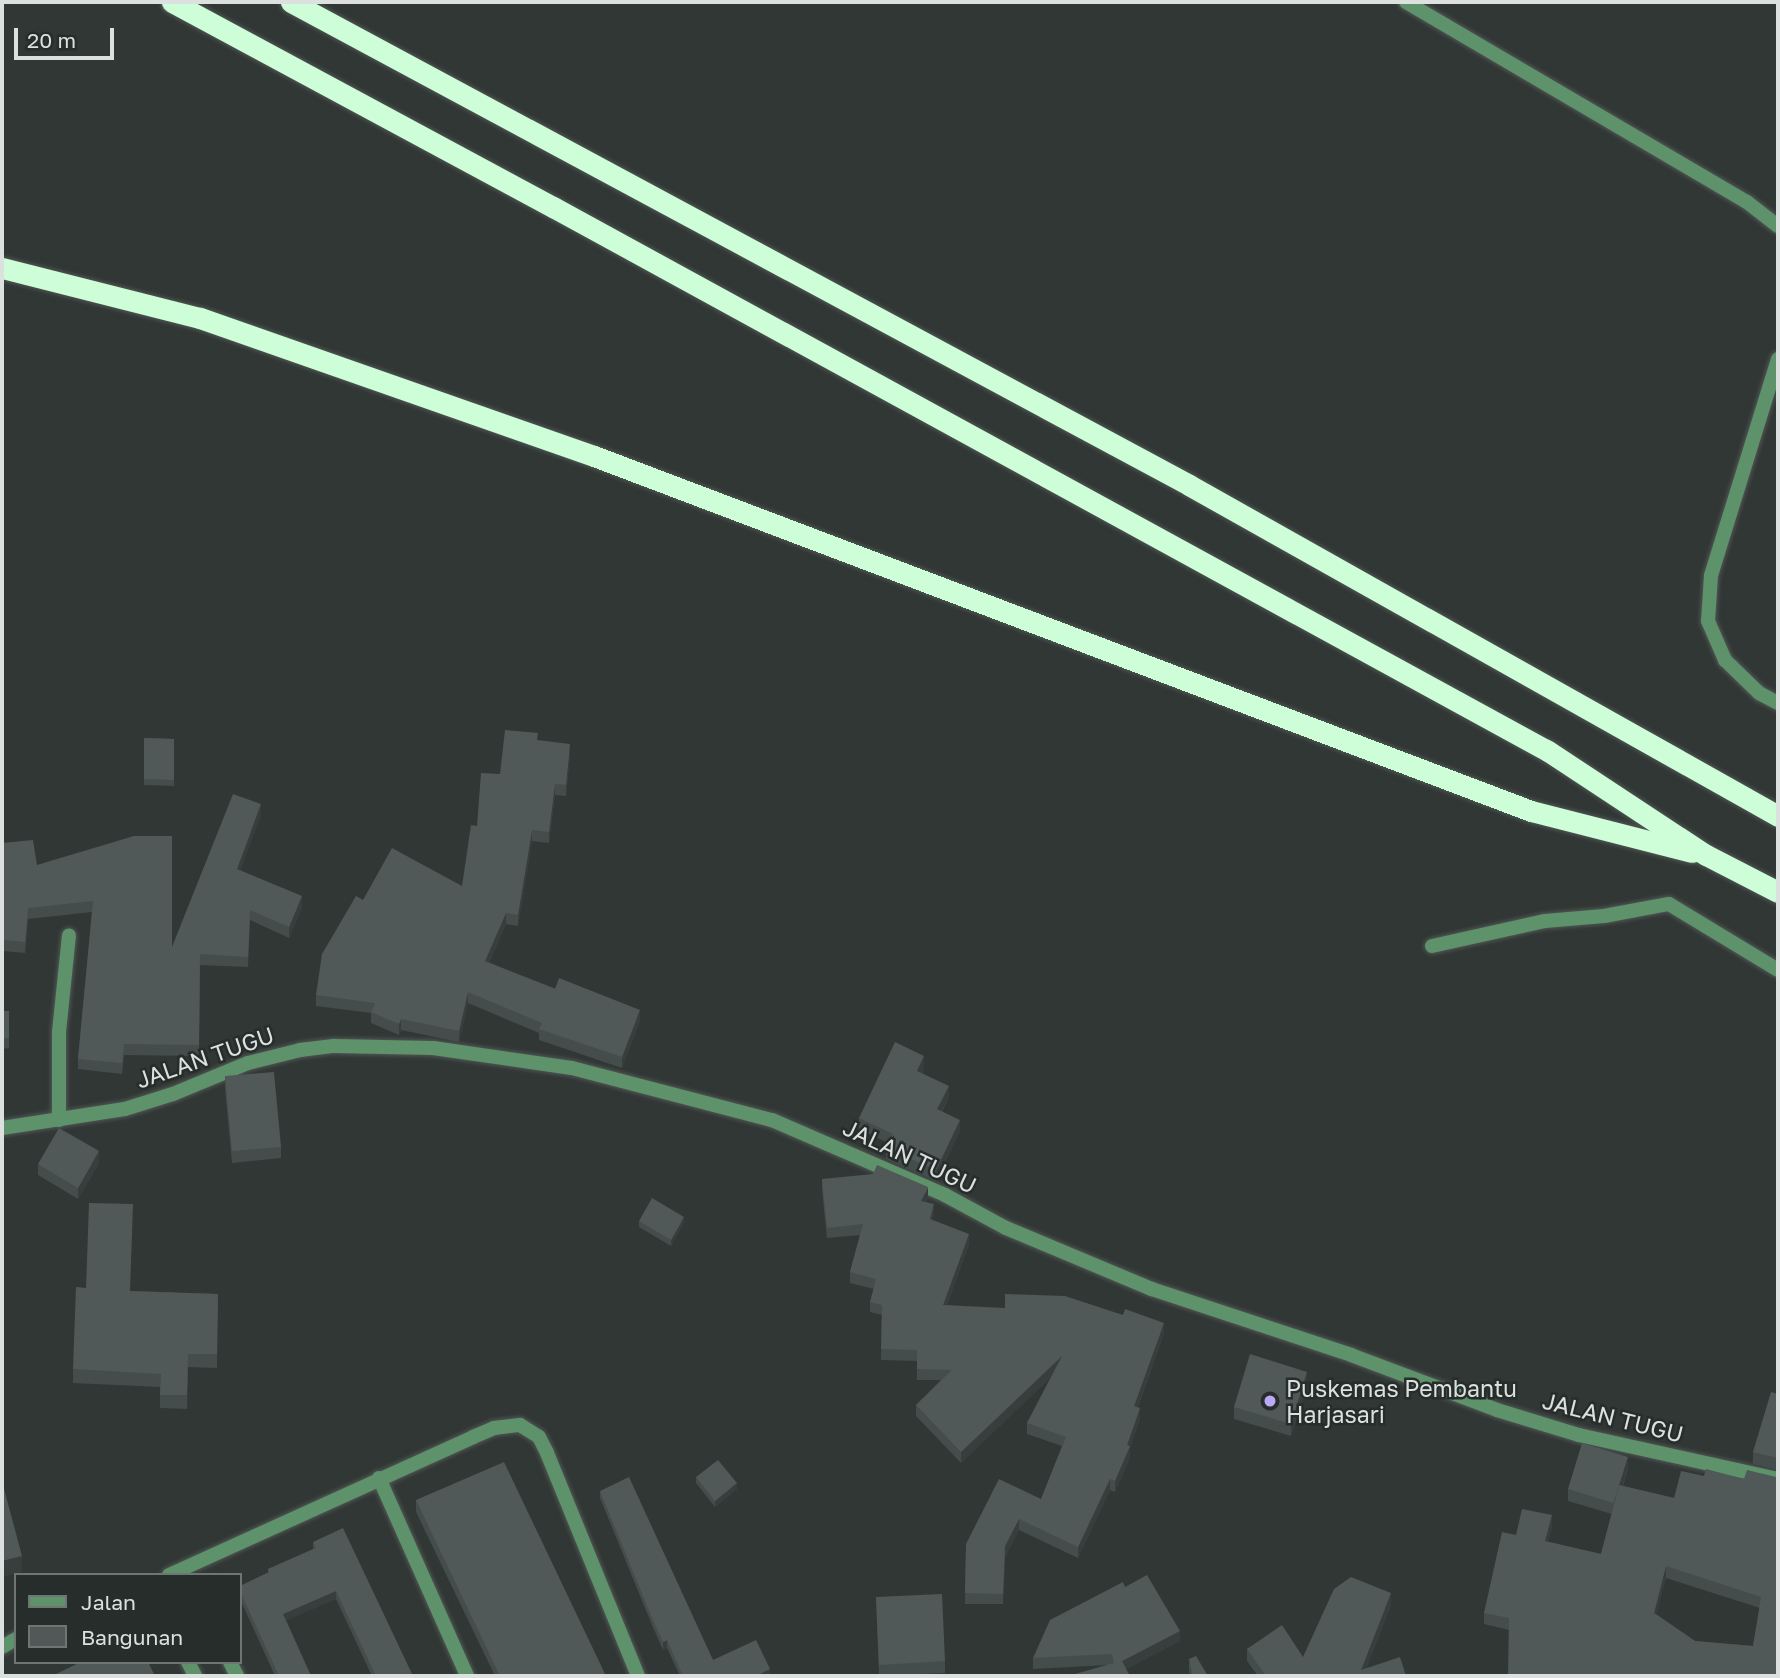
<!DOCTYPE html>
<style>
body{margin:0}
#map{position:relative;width:1780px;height:1678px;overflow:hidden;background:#313735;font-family:"Golos Text",sans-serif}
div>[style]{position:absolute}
.roads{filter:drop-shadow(0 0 2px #505654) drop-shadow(0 0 2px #505654)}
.service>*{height:14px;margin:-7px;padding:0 7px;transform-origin:7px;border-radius:7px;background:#5e926b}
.minor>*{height:14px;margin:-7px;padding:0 7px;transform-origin:7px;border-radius:7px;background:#5e926b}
.motorway>*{height:21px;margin:-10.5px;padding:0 10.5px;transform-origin:10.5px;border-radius:10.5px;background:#cdfed8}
.wall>*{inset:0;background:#454c4c}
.shaded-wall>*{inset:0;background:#383e3e}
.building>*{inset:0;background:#505858}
.dots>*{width:19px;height:19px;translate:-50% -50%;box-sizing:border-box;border:4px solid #272d2b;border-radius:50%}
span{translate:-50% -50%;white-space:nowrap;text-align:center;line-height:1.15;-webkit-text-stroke:5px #272d2b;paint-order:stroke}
.street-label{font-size:23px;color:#dce1df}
.poi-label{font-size:23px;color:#dce1df}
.left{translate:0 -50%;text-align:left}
.frame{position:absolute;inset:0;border:4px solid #dce1df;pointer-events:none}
.legend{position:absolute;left:14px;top:1573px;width:228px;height:91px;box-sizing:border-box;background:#272d2b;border:2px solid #6f7573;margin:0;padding:9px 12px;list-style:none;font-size:21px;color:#dce1df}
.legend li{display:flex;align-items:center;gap:14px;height:35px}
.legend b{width:35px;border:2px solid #6f7573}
.scale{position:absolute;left:14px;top:28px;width:100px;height:32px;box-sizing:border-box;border:4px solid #dce1df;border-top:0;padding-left:9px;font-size:21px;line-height:24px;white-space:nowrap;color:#dce1df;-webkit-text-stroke:5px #272d2b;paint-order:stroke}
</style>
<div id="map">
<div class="roads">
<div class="service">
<div style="left:1406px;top:2px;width:395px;rotate:30.4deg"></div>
<div style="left:1747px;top:202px;width:39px;rotate:38deg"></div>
<div style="left:1778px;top:359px;width:227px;rotate:107.2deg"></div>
<div style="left:1711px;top:576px;width:45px;rotate:93.8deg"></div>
<div style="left:1708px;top:621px;width:43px;rotate:66.4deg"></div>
<div style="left:1725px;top:660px;width:47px;rotate:44.1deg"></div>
<div style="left:1759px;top:693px;width:21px;rotate:28deg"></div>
<div style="left:1432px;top:946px;width:116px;rotate:-12.5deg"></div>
<div style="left:1545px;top:921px;width:59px;rotate:-4.8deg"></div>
<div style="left:1604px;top:916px;width:66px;rotate:-10.5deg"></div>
<div style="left:1669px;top:904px;width:127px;rotate:31.2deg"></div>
</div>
<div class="minor">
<div style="left:59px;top:1120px;width:88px;rotate:-90deg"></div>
<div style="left:59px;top:1032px;width:97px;rotate:-84.1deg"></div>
<div style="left:2px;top:1128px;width:124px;rotate:-8.8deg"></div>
<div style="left:125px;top:1109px;width:50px;rotate:-17.4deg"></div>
<div style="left:173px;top:1094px;width:81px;rotate:-22.5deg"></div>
<div style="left:248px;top:1063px;width:54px;rotate:-14deg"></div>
<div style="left:300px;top:1050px;width:34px;rotate:-7deg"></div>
<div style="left:334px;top:1046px;width:99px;rotate:1.2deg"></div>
<div style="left:433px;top:1048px;width:140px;rotate:8.2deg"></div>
<div style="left:572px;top:1068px;width:207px;rotate:14.6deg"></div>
<div style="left:772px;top:1120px;width:189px;rotate:23.4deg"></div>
<div style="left:945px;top:1195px;width:69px;rotate:28.4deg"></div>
<div style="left:1006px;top:1228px;width:158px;rotate:22.7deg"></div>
<div style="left:1152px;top:1289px;width:210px;rotate:18.3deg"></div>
<div style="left:1351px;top:1355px;width:156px;rotate:20.6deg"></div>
<div style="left:1497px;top:1410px;width:86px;rotate:17deg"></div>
<div style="left:1579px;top:1435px;width:204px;rotate:12.5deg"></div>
<div style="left:379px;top:1478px;width:217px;rotate:66deg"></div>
<div style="left:169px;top:1575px;width:334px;rotate:-24.4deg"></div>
<div style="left:473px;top:1437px;width:23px;rotate:-23deg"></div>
<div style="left:494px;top:1428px;width:26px;rotate:-7deg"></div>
<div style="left:520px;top:1425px;width:22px;rotate:32deg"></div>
<div style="left:539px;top:1437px;width:18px;rotate:63deg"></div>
<div style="left:547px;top:1453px;width:241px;rotate:67.8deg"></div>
<div style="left:2px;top:1647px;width:16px;rotate:-30deg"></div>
<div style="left:188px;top:1662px;width:16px;rotate:63deg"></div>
<div style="left:230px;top:1662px;width:16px;rotate:63deg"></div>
</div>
<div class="motorway">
<div style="left:172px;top:2px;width:433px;rotate:28.3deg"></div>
<div style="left:553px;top:207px;width:1134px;rotate:28.67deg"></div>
<div style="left:1548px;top:751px;width:189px;rotate:33.4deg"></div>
<div style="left:1706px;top:855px;width:81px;rotate:27.2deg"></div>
<div style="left:291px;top:2px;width:1020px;rotate:28.27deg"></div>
<div style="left:1189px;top:485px;width:676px;rotate:29.33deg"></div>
<div style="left:2px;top:268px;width:204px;rotate:14.2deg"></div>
<div style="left:200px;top:318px;width:417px;rotate:19.3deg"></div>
<div style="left:594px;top:456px;width:1002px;rotate:20.75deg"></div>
<div style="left:1531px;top:811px;width:166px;rotate:14.3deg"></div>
</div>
</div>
<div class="wall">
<div style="clip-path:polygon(144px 738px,174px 739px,174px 786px,144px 785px)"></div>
<div style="clip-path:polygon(538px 741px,570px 755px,566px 796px,555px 795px,549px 843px,532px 841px,518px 926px,506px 924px,489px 963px,640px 1021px,622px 1068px,539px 1040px,539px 1033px,468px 1003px,459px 1042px,401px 1030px,399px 1035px,371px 1023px,371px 1013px,316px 1006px,316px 995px,363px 900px,462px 886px,477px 826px,500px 774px)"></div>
<div style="clip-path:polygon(261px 815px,240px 870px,302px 907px,289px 938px,250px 920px,248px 967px,200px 965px,199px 1056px,124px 1055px,122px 1074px,78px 1069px,78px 1059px,92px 912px,28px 919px,25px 953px,3px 951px,3px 1011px,9px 1011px,9px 1048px,2px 1049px,2px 843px,172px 947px)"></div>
<div style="clip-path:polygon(924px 1067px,922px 1073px,949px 1097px,942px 1112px,960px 1131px,936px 1181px,886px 1159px,886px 1148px,888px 1143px,859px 1129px,859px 1118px)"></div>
<div style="clip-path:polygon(225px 1076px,281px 1147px,281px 1158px,232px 1163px,225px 1088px)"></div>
<div style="clip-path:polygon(99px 1163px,78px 1199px,38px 1175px,38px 1164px)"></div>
<div style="clip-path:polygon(822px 1179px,928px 1198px,926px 1202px,934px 1215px,932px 1220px,969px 1244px,947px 1305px,1164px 1333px,1138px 1407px,1140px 1419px,1130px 1448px,1130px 1457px,1115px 1492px,1110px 1490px,1078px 1558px,1019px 1530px,1005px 1557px,1003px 1604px,965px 1604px,966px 1544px,1041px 1499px,1062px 1446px,1027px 1434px,1027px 1423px,1051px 1377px,961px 1463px,916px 1416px,916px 1405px,941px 1380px,917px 1380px,917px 1361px,881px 1360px,882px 1315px,870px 1312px,870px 1302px,874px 1289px,850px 1283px,850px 1272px,860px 1235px,827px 1238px,822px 1190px)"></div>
<div style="clip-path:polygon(639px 1221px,684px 1222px,671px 1246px,639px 1227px)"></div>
<div style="clip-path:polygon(131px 1291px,218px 1294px,217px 1368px,188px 1367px,187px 1409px,160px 1408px,160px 1387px,73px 1383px,73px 1369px)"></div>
<div style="clip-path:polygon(1307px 1384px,1291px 1436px,1234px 1419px,1234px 1407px)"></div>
<div style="clip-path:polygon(1778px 1394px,1778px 1470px,1753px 1464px,1753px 1452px)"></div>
<div style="clip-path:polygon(evenodd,1628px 1469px,1623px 1486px,1674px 1498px,1704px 1476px,1744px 1479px,1776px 1477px,1778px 1676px,1509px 1630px,1484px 1624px,1484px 1613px,1516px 1535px,1552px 1527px,1548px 1542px,1601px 1554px,1612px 1514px,1568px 1501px,1568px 1489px,1628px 1469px,1666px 1578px,1760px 1608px,1753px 1646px,1695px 1641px,1656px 1614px,1666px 1578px)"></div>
<div style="clip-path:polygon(696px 1477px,737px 1489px,715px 1507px,696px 1483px)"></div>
<div style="clip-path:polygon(600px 1491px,713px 1660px,770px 1676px,680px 1676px,667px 1648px,663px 1650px,652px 1625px,600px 1498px)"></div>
<div style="clip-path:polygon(416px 1500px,606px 1676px,495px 1676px,416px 1512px)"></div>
<div style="clip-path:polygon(313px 1542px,413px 1676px,372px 1676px,336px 1599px,286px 1620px,311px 1676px,275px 1676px,240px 1599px,240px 1586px,268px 1573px,268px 1569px,313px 1549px)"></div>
<div style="clip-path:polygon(1125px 1587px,1180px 1641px,1126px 1669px,1108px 1665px,1033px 1669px,1033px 1658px)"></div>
<div style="clip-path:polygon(876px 1597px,945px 1661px,945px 1673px,879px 1676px)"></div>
<div style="clip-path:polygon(1391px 1605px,1366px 1669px,1406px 1676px,1258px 1676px,1247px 1661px,1247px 1649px,1303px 1657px)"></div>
<div style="clip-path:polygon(1189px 1659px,1208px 1676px,1190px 1676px,1189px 1670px)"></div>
</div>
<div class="shaded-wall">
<div style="clip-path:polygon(570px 744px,570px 755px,566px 796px,566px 785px)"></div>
<div style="clip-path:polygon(555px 784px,555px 795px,549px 843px,549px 832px)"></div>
<div style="clip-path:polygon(261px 804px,261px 815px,237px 879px,237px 869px)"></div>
<div style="clip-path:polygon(532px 830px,532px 841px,518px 926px,518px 915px)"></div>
<div style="clip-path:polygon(302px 896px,302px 907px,289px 938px,289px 927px)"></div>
<div style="clip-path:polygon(506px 913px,506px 924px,485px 972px,485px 961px)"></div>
<div style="clip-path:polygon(468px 992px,468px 1003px,459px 1042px,459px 1031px)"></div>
<div style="clip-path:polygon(640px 1010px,640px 1021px,622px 1068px,622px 1057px)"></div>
<div style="clip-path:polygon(401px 1019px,401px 1030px,399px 1035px,399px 1024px)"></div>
<div style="clip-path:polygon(924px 1056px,924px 1067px,917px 1081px,917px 1071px)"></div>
<div style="clip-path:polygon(949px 1086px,949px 1097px,937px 1120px,937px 1109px)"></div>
<div style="clip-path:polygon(960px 1120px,960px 1131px,936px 1181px,936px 1170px)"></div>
<div style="clip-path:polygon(99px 1151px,99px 1163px,78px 1199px,78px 1188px)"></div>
<div style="clip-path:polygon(928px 1187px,928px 1198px,921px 1212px,921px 1201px)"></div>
<div style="clip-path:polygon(934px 1204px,934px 1215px,930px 1230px,930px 1219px)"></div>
<div style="clip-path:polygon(684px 1217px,684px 1222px,671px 1246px,671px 1240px)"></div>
<div style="clip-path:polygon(969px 1234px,969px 1244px,943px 1316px,943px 1305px)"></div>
<div style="clip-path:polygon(1164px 1323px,1164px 1333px,1134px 1417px,1134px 1406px)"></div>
<div style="clip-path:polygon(1062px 1356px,1062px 1367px,961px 1463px,961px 1452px)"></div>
<div style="clip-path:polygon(1307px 1372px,1307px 1384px,1291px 1436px,1291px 1424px)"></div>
<div style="clip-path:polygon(1140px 1408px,1140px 1419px,1130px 1448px,1130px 1457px,1115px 1492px,1115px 1481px)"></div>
<div style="clip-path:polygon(1628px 1457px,1628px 1469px,1619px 1496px,1619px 1485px)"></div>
<div style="clip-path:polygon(1110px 1479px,1110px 1490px,1078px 1558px,1078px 1547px)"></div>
<div style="clip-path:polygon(737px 1483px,737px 1489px,715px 1507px,715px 1501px)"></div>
<div style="clip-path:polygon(1552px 1515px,1552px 1527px,1545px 1553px,1545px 1541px)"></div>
<div style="clip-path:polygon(1019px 1519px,1019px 1530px,1005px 1557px,1003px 1604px,1005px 1546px)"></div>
<div style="clip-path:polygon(22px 1556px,22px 1572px,2px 1577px,2px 1561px)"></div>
<div style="clip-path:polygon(1666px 1566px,1666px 1578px,1654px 1624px,1654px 1613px)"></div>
<div style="clip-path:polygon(336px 1591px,336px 1599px,283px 1622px,283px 1614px)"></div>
<div style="clip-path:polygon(1391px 1593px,1391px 1605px,1363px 1676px,1361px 1670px)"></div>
<div style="clip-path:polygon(1180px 1631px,1180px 1641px,1122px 1671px,1122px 1661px)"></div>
<div style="clip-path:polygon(667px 1640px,667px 1648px,663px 1650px,663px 1642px)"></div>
<div style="clip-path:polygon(770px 1669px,770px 1676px,756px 1676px)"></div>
</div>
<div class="building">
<div style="clip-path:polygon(505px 730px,538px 733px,537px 740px,570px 744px,566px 785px,555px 784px,549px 832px,532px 830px,518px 915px,506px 913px,485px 961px,555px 989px,559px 978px,640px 1010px,622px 1057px,539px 1029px,542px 1023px,468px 992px,459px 1031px,401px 1019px,399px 1024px,371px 1012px,375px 1003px,316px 995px,322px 954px,356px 896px,363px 900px,392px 848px,462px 886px,471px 825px,477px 826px,481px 773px,500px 774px)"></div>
<div style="clip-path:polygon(144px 738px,174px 739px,174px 780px,144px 779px)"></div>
<div style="clip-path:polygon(233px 794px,261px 804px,237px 869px,302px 896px,289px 927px,250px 910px,248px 957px,200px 954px,199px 1045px,124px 1044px,122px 1063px,78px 1059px,93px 901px,28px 908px,25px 942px,3px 940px,3px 1011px,9px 1011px,9px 1038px,2px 1038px,2px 843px,33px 840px,37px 865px,134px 836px,172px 836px,172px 947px)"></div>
<div style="clip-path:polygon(895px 1042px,924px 1056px,917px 1071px,949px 1086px,937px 1109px,960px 1120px,936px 1170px,886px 1148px,893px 1134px,859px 1118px)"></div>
<div style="clip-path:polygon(274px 1072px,281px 1147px,232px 1151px,225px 1076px)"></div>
<div style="clip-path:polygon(59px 1128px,99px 1151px,78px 1188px,38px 1164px)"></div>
<div style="clip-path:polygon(877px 1165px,928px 1187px,921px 1201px,934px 1204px,930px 1219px,969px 1234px,943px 1305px,1005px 1308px,1005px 1294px,1065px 1296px,1123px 1315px,1125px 1309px,1164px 1323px,1134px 1406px,1140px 1408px,1127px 1445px,1130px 1446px,1115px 1481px,1110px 1479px,1078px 1547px,1019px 1519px,1005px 1546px,1003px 1594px,965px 1593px,966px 1544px,999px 1479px,1041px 1499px,1066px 1437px,1027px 1423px,1062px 1356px,961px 1452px,916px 1405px,952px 1370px,917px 1369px,917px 1350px,881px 1349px,882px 1305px,870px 1302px,876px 1279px,850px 1272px,863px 1224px,827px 1228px,822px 1179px,873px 1174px)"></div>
<div style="clip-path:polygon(652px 1198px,684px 1217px,671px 1240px,639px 1221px)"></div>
<div style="clip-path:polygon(89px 1203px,133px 1204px,130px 1291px,218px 1294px,217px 1354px,188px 1354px,187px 1395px,160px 1395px,161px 1374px,73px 1369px,76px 1287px,86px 1288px)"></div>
<div style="clip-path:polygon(1250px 1354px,1307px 1372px,1291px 1424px,1234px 1407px)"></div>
<div style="clip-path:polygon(1771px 1392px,1778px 1394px,1778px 1458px,1753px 1452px)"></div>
<div style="clip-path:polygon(evenodd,1582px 1443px,1628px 1457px,1619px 1485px,1674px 1498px,1681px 1471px,1704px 1476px,1706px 1469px,1744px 1479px,1747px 1470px,1776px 1477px,1778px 1476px,1778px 1676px,1508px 1676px,1509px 1618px,1484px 1613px,1502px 1532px,1516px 1535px,1522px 1509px,1552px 1515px,1545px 1541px,1601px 1554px,1619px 1485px,1613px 1503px,1568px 1489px,1582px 1443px,1666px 1566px,1761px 1597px,1753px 1646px,1695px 1641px,1654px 1613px,1666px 1566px)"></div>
<div style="clip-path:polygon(718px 1460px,737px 1483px,715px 1501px,696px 1477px)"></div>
<div style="clip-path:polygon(504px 1462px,606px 1676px,500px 1676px,416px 1500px)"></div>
<div style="clip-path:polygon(629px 1477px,713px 1660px,756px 1640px,770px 1669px,756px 1676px,683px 1676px,667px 1640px,663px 1642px,652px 1618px,600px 1491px)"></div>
<div style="clip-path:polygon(2px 1481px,22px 1556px,2px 1561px)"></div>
<div style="clip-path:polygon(343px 1528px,413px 1676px,376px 1676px,336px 1591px,283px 1614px,311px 1676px,279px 1676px,240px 1591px,240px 1586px,269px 1572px,268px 1569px,316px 1548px,313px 1542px)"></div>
<div style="clip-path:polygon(1147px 1575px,1180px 1631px,1122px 1661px,1130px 1676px,1068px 1676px,1114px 1663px,1112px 1654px,1033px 1658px,1050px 1620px,1123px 1582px,1125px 1587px)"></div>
<div style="clip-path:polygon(1351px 1577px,1391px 1593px,1361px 1670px,1400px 1657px,1406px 1676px,1277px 1676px,1274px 1674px,1271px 1676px,1266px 1676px,1247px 1649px,1282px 1625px,1303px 1657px,1334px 1589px)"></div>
<div style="clip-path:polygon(942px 1594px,945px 1661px,879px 1665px,876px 1597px)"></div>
<div style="clip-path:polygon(1196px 1656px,1208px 1676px,1193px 1676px,1189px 1659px)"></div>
<div style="clip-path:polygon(81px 1662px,148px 1662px,155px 1676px,52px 1676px)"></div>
</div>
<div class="dots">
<div style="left:1270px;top:1401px;background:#baaaf6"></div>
</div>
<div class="street-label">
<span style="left:205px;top:1057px;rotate:-19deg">JALAN TUGU</span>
<span style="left:910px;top:1156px;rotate:25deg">JALAN TUGU</span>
<span style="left:1613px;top:1417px;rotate:14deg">JALAN TUGU</span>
</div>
<div class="poi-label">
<span class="left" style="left:1286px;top:1401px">Puskemas Pembantu<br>Harjasari</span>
</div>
<div class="frame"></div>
<ul class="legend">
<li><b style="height:9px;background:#5e926b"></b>Jalan</li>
<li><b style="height:19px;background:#505858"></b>Bangunan</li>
</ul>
<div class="scale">20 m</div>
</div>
